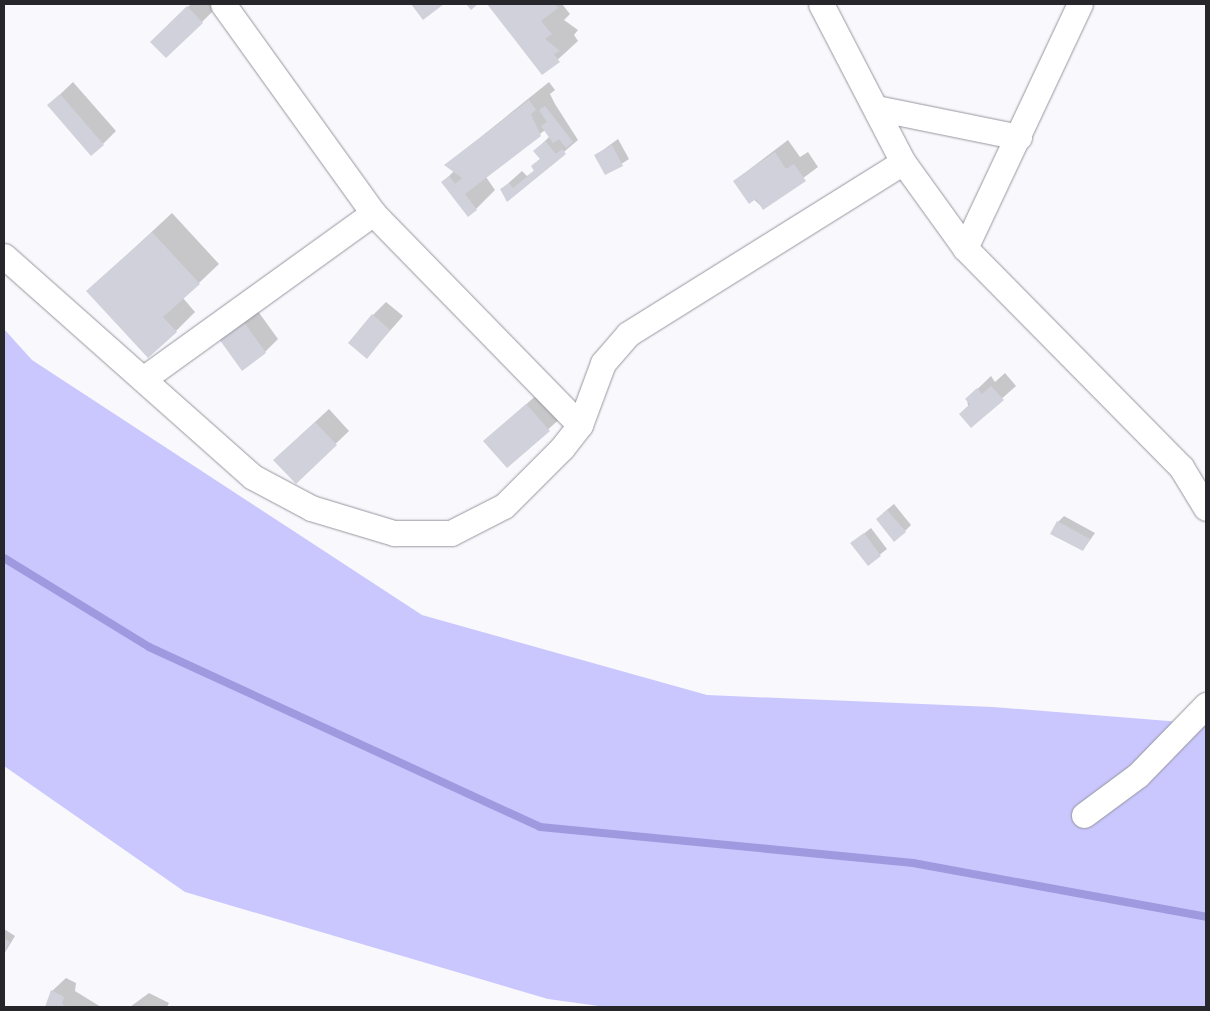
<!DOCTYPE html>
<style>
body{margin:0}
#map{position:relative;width:1210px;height:1011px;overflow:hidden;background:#f9f9fd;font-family:"Work Sans",sans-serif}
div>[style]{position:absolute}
.green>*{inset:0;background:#cac7fe}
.shadow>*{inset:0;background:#0003}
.stream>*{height:8px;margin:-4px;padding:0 4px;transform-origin:4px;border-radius:4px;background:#9f9ae0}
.building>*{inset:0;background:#d1d1dc}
.roads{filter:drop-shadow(0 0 1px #95959f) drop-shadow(0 0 1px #95959f)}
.street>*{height:25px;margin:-12.5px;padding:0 12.5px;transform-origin:12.5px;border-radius:12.5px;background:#fff}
span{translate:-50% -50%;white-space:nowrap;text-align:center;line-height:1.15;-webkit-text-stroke:4px #fff;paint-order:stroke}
.frame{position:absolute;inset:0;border:5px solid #27272b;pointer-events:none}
</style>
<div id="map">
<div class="green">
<div style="clip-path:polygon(4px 329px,32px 360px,422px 615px,707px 695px,993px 707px,1206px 724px,1206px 1007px,606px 1007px,548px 999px,185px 892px,4px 766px)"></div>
</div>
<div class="shadow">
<div style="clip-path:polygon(191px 4px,210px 4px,215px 9px,202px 22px,165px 29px)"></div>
<div style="clip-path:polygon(489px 4px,562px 4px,570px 14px,564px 20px,578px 30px,574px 35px,578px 41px,542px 74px)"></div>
<div style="clip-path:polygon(73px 82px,116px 131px,103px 144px,49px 105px)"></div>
<div style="clip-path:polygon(549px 82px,555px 90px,550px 94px,555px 104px,578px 140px,507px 200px,502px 189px,522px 171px,527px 176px,535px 170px,532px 166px,541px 158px,535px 151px,550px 136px,545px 130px,486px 177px,495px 190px,476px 209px,443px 182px,454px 171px,446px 165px)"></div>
<div style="clip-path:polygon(618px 139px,629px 159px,606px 174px,596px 155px)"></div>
<div style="clip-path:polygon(788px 140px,800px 157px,808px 152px,818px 167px,763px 208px,734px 181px)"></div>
<div style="clip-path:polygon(172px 213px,219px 264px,183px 298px,195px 312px,176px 331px,88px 291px)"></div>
<div style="clip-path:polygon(386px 302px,403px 316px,367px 357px,373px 315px)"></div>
<div style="clip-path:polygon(252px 303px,278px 339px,265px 352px,216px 333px)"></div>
<div style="clip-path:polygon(1005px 373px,1016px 386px,971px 426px,967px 399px,991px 376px,995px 382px)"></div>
<div style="clip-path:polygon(540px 392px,562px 417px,507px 466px,485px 441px)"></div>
<div style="clip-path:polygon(329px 409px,349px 431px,296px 482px,288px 447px)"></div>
<div style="clip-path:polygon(894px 504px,911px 525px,905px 531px,883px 513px)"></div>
<div style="clip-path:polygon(1064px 516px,1095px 533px,1083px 550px,1058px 522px)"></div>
<div style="clip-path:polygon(871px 528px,887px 549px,868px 564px,852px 543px)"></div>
<div style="clip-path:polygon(4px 929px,15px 936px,4px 954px)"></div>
<div style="clip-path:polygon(66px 978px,76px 983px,75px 991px,101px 1007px,46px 1007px,52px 991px)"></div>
<div style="clip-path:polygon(149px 993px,169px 1003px,167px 1007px,130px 1007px)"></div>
</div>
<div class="stream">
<div style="left:4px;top:558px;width:170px;rotate:31.5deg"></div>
<div style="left:149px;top:647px;width:430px;rotate:24.7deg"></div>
<div style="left:540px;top:827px;width:375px;rotate:5.5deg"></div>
<div style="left:913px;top:863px;width:298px;rotate:10.4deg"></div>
</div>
<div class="building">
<div style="clip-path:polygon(411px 4px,444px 4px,423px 20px)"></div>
<div style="clip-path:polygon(466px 4px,478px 4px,471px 10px)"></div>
<div style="clip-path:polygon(487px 4px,555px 4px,558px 8px,541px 21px,552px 34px,545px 39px,560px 51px,554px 54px,560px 62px,542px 75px)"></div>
<div style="clip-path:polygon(187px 6px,203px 23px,166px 58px,150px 42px)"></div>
<div style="clip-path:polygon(60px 94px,104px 145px,91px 156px,47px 105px)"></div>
<div style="clip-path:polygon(529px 100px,536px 110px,531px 114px,541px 136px,465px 194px,477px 210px,468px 217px,441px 182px,449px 176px,455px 184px,462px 178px,444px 165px)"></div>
<div style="clip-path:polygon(545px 106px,573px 142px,566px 148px,559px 139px,553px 143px,541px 126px,547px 122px,539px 110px)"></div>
<div style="clip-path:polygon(545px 141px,556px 154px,562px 149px,566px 154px,507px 202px,500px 189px,509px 183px,513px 188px,534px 171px,531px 166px,540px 159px,533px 151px)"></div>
<div style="clip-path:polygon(612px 145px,623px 166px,605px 175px,594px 155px)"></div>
<div style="clip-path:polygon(775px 152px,786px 169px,794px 164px,806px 181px,763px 210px,756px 199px,749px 204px,733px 181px)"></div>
<div style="clip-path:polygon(152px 232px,200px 284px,163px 317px,177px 332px,148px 358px,86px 291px)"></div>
<div style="clip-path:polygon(372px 314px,390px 330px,367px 359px,348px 343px)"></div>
<div style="clip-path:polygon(239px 315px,266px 353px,242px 371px,214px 332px)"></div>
<div style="clip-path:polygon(991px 386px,1004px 400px,971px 428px,959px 414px,970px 404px,965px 399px,977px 388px,982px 394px)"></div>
<div style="clip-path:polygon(526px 404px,550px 431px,507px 468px,483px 441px)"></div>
<div style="clip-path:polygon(315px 422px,337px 445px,296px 484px,273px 460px)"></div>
<div style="clip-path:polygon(887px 510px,906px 532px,894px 542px,876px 519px)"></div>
<div style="clip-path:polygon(1057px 521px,1090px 539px,1083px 551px,1050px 534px)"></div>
<div style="clip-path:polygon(864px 533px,881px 556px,868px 566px,850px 543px)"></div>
<div style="clip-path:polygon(4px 939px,10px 942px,4px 953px)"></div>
<div style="clip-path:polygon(51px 990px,64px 997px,62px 1004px,67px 1007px,45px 1007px)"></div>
</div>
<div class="roads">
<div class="street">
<div style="left:223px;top:4px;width:257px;rotate:54.3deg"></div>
<div style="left:373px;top:213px;width:296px;rotate:45.7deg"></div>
<div style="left:821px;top:4px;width:178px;rotate:62.6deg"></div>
<div style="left:903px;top:162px;width:106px;rotate:54.2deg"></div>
<div style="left:965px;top:248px;width:308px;rotate:45.4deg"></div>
<div style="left:1181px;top:467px;width:48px;rotate:58.6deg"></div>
<div style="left:876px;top:108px;width:146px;rotate:11.5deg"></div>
<div style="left:965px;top:248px;width:270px;rotate:-64.8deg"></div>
<div style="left:4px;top:256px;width:333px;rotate:41.6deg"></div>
<div style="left:253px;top:477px;width:66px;rotate:28.1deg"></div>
<div style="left:311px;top:508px;width:87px;rotate:16.8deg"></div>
<div style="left:394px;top:533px;width:57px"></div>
<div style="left:451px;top:533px;width:59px;rotate:-27deg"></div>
<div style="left:504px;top:506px;width:82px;rotate:-45deg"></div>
<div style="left:562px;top:448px;width:29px;rotate:-52deg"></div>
<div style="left:580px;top:425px;width:66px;rotate:-69.6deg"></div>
<div style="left:603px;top:363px;width:38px;rotate:-49deg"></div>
<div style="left:628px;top:334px;width:324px;rotate:-32deg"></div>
<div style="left:143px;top:379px;width:284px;rotate:-35.8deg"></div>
<div style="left:1084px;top:815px;width:67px;rotate:-36.5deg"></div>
<div style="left:1138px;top:775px;width:98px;rotate:-45.8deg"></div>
</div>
</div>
<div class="frame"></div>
</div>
